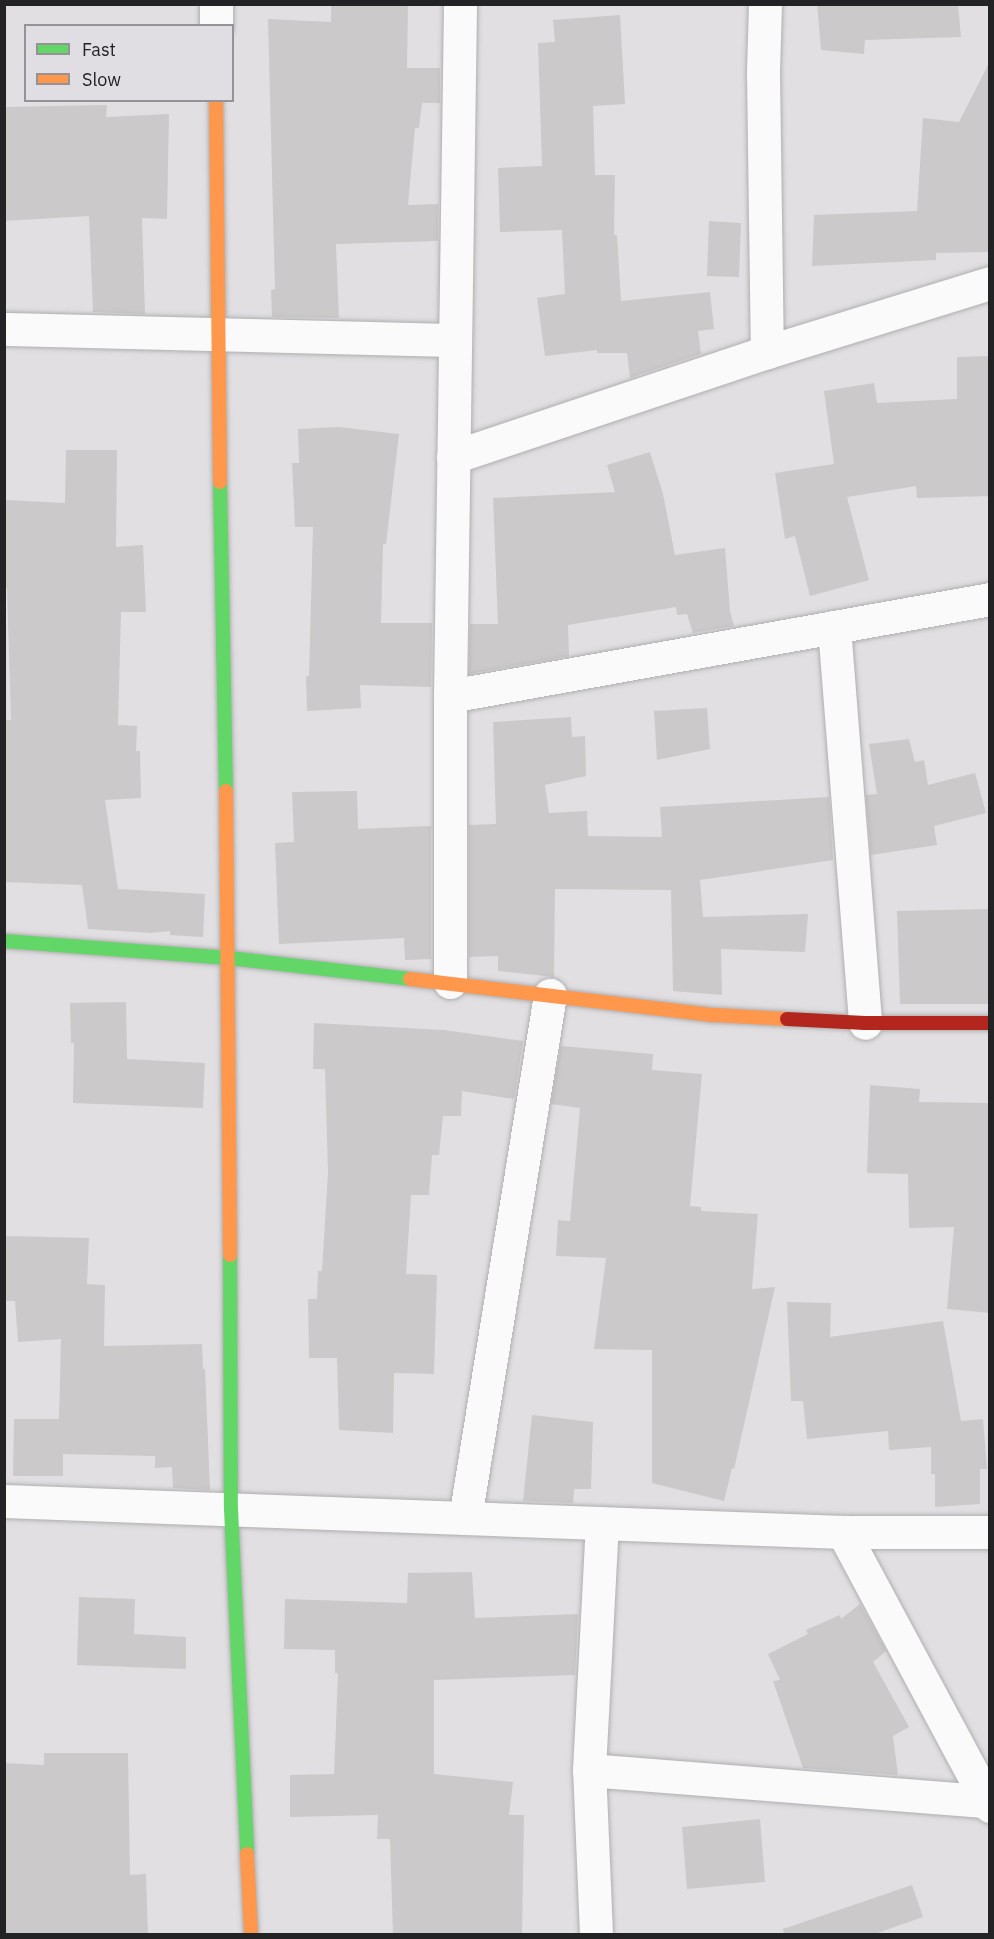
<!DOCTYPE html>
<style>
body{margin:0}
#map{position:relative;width:994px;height:1939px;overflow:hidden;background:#e1dfe2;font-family:"IBM Plex Sans",sans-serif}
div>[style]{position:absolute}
.building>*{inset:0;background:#cbc9c9}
.roads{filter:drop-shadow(0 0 2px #b0afb0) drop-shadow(0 0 2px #b0afb0)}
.street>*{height:33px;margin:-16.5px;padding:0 16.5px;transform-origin:16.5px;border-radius:16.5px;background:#fafafb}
.fast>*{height:14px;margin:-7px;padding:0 7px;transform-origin:7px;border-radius:7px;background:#63d668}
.slow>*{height:14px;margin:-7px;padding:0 7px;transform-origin:7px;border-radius:7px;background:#ff974d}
.jam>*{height:14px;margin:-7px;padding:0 7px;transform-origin:7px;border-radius:7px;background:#b3261e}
span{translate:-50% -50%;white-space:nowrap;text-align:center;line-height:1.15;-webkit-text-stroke:4.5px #e1dee3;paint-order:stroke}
.frame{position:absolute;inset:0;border:6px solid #232224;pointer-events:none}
.legend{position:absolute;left:24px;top:24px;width:210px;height:78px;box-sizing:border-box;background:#e1dee3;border:2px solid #959397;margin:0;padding:8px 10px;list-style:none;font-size:18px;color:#232224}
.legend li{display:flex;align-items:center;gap:12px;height:30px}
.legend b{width:30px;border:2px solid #959397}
</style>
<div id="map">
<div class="building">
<div style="clip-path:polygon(331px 4px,408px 4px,407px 68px,440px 68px,440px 103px,422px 103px,419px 128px,415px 128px,408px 205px,438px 204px,438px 241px,336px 244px,339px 318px,272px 317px,271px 290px,275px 289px,268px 19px,331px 22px)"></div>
<div style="clip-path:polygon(817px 4px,958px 4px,961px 37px,865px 40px,864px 54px,821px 50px)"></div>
<div style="clip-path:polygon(620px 15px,625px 104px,593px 106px,595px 175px,615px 175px,614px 235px,617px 235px,621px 301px,710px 292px,714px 329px,698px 331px,701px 354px,630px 378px,627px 353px,597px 353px,597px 350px,545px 356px,537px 298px,565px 294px,562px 230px,500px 232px,498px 168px,542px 166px,538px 43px,555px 42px,553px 20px)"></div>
<div style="clip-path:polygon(990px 61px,990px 252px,936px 253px,936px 260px,812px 266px,814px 215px,917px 211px,923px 118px,959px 122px)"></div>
<div style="clip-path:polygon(107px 105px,106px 117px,169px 114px,167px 219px,142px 218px,145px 314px,93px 312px,89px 216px,4px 221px,4px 107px)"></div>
<div style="clip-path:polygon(709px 221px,741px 223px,739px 277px,707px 276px)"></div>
<div style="clip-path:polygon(990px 356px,990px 496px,917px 498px,916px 486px,847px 497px,869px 580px,810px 596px,795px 536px,785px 539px,775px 473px,834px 464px,824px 391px,874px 383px,877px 403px,957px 399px,957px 357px)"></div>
<div style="clip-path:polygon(339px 427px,399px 434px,386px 544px,383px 544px,381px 623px,432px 623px,431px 687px,360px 685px,361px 708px,307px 711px,306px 676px,309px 676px,313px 527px,295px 527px,292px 463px,299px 463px,298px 429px)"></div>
<div style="clip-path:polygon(66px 450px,117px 450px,116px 547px,143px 545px,146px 612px,121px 612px,118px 725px,137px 726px,136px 751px,140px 751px,141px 798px,105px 800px,118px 889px,205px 894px,203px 937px,170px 935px,170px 931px,151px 933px,88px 929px,82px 885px,4px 882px,4px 720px,11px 720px,7px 588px,4px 588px,6px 500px,65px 503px)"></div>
<div style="clip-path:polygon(650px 452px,663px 494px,675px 555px,725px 548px,730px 611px,734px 626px,693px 633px,687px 614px,677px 615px,676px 607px,568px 625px,569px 656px,469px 674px,470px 624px,498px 624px,493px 498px,615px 492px,607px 465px)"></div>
<div style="clip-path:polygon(707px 708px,710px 749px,657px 760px,654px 711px)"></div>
<div style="clip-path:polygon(571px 717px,572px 737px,585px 736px,586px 776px,545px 785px,549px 813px,587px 811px,588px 836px,662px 837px,660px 807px,829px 797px,833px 860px,700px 880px,703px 917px,808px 914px,805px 952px,721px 949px,722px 995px,673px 991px,671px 890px,555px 889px,554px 977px,498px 971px,498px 956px,469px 957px,469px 825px,496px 824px,493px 722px)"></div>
<div style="clip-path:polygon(909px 739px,915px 762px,924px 760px,928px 785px,975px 773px,986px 813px,934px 826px,937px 845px,871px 855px,866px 795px,877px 794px,869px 744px)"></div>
<div style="clip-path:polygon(357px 791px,358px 829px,431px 826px,431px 959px,405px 960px,404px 938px,279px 944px,275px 843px,294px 842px,292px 792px)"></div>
<div style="clip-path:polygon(990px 909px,990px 1004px,900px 1004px,897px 911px)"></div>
<div style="clip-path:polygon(126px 1002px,127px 1059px,205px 1063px,203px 1108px,73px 1103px,74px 1043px,71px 1043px,70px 1003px)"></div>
<div style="clip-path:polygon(314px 1023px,444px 1030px,523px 1041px,514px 1099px,462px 1091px,461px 1116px,443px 1116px,439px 1155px,432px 1155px,429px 1195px,411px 1195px,406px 1274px,437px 1275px,434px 1374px,394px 1373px,393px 1433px,339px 1430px,337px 1358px,309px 1358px,308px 1299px,317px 1299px,318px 1271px,322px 1271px,328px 1173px,325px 1069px,313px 1069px)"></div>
<div style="clip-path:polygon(561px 1046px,653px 1054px,652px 1070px,702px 1074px,690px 1206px,701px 1207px,701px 1211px,758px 1214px,752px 1289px,775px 1287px,734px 1469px,732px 1468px,724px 1501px,652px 1483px,652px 1350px,594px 1349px,606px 1258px,556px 1256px,558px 1220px,570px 1221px,580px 1108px,551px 1104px)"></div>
<div style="clip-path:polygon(870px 1085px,920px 1089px,919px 1102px,990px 1103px,990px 1313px,947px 1309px,954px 1227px,909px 1228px,908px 1174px,867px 1173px)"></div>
<div style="clip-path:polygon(4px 1236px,89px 1238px,87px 1284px,105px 1285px,104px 1346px,202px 1344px,203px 1369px,205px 1369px,210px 1490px,173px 1488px,172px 1467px,155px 1468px,155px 1456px,63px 1454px,63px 1476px,13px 1476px,14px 1419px,59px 1419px,61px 1339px,18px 1342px,15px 1301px,4px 1301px)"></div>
<div style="clip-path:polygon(787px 1302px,831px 1303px,830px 1337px,943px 1321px,961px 1421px,983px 1419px,987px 1469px,980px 1469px,980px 1504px,935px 1507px,935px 1474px,931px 1474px,931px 1447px,889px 1450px,888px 1431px,807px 1439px,803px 1401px,791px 1401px)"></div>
<div style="clip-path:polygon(532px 1415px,593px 1422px,591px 1489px,574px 1489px,573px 1503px,523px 1501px)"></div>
<div style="clip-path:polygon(472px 1572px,475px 1618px,578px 1614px,575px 1675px,434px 1680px,434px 1774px,513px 1782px,509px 1815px,524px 1815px,522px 1935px,393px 1935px,390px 1839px,377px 1839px,378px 1815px,290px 1817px,290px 1775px,334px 1774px,338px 1673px,335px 1673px,335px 1650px,284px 1649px,285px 1599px,407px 1603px,408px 1573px)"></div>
<div style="clip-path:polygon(79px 1597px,135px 1599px,134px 1634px,186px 1637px,186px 1669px,77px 1665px)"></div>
<div style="clip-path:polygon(860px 1604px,886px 1651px,873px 1662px,909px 1727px,893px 1736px,898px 1775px,803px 1768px,773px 1681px,780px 1680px,768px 1654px,808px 1634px,806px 1630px,840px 1615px,841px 1619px)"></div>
<div style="clip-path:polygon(44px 1753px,128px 1753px,130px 1875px,146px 1874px,148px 1935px,4px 1935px,4px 1763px,44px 1765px)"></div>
<div style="clip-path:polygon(760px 1819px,765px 1882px,687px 1889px,682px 1827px)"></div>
<div style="clip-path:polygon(912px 1885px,923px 1917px,872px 1935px,784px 1935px,783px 1929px)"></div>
</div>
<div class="roads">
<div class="street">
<div style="left:216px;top:4px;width:22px;rotate:90deg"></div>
<div style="left:765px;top:4px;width:69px;rotate:91.7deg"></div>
<div style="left:763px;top:73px;width:279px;rotate:89.2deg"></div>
<div style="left:4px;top:329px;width:451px;rotate:1.4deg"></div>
<div style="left:453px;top:457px;width:331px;rotate:-18.5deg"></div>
<div style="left:767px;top:352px;width:233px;rotate:-17.2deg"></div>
<div style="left:834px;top:627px;width:397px;rotate:85.5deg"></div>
<div style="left:450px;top:696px;width:549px;rotate:-10.18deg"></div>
<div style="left:450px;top:982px;width:286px;rotate:-90deg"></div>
<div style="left:450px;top:696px;width:692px;rotate:-89.17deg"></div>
<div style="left:4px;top:1501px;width:840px;rotate:2.12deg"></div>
<div style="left:843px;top:1532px;width:147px"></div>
<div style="left:465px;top:1518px;width:530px;rotate:-80.77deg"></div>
<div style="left:843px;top:1532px;width:311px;rotate:61.8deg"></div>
<div style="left:589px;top:1770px;width:399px;rotate:4.5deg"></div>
<div style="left:596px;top:1934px;width:164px;rotate:-92.4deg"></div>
<div style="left:589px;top:1770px;width:247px;rotate:-87deg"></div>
</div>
<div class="fast">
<div style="left:220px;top:482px;width:309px;rotate:88.9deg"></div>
<div style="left:4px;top:941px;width:226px;rotate:4.3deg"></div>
<div style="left:229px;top:958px;width:182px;rotate:6.6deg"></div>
<div style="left:230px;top:1255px;width:254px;rotate:89.8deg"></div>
<div style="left:231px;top:1509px;width:345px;rotate:87.3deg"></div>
</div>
<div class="slow">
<div style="left:216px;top:100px;width:382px;rotate:89.4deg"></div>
<div style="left:226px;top:791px;width:464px;rotate:89.5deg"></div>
<div style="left:410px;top:979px;width:306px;rotate:6.8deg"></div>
<div style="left:714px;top:1015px;width:73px;rotate:3.1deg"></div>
<div style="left:247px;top:1854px;width:80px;rotate:87.1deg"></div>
</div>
<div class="jam">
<div style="left:787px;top:1019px;width:78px;rotate:2.9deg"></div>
<div style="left:865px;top:1023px;width:125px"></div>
</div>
</div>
<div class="frame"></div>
<ul class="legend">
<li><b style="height:8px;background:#63d668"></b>Fast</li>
<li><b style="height:8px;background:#ff974d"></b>Slow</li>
</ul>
</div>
